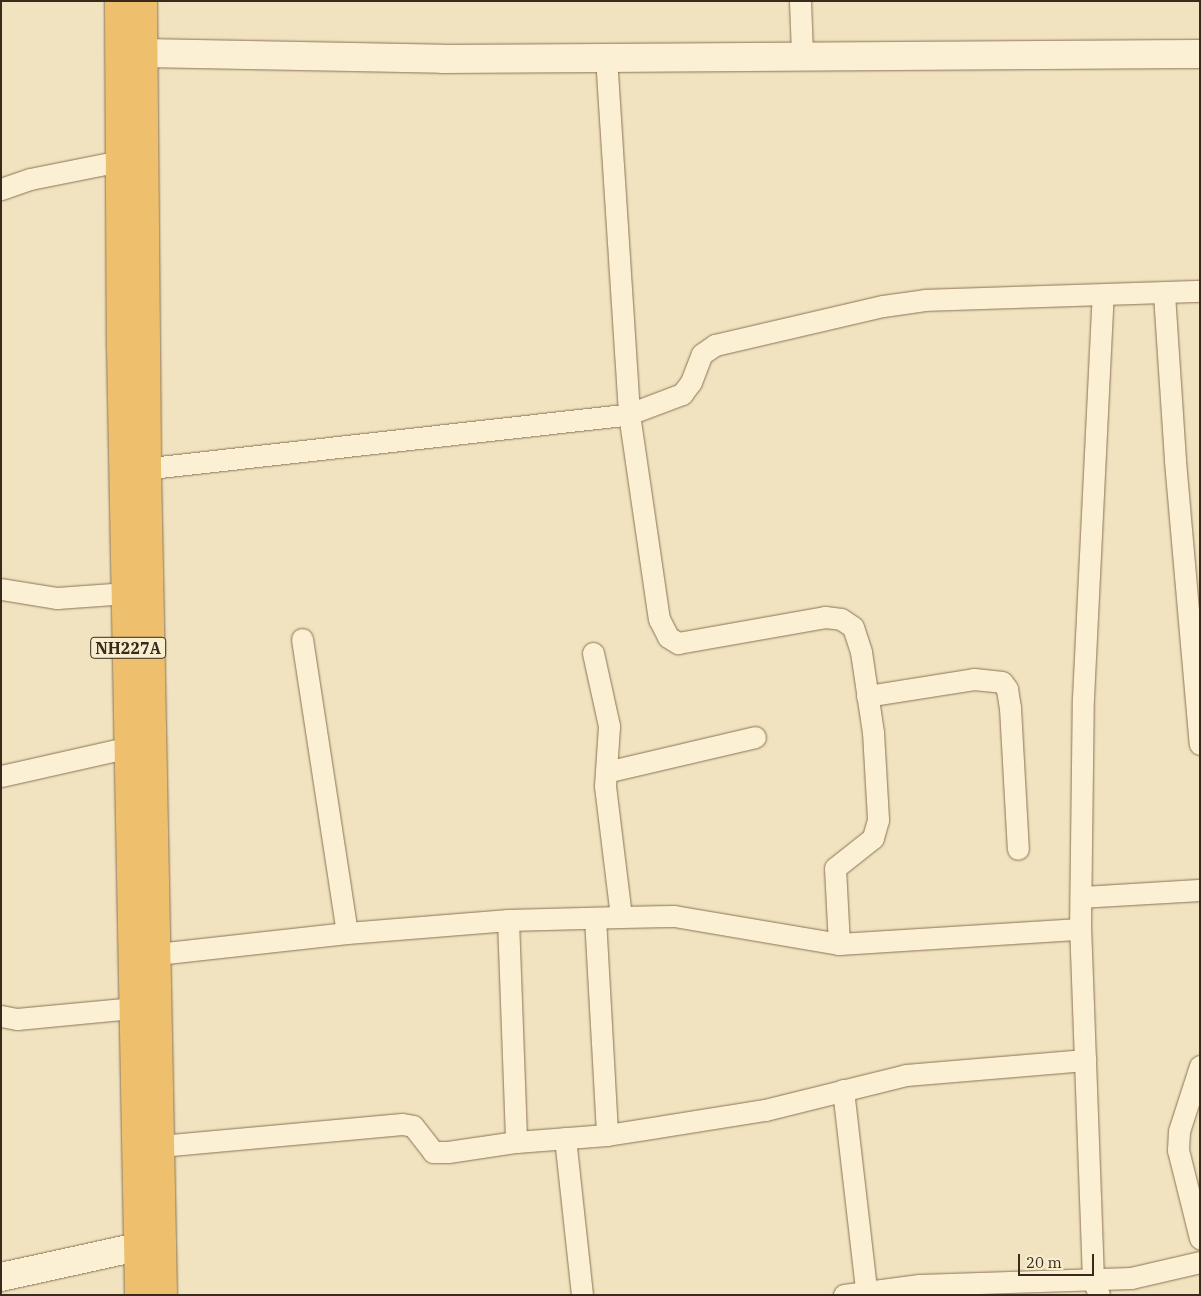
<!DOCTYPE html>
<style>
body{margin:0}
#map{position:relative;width:1201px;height:1296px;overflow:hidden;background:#f1e3bf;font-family:"IBM Plex Serif",serif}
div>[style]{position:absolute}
.roads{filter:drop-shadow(0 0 1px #8b7356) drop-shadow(0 0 1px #8b7356)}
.minor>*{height:21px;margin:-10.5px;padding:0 10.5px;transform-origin:10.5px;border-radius:10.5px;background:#fbf0d3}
.secondary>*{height:28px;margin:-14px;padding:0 14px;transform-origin:14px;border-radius:14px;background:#fbf0d3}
.trunk>*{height:28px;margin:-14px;padding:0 14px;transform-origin:14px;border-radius:14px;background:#eec06e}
span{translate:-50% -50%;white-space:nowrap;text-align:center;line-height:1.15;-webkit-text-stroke:4px #f8edcf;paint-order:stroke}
.shield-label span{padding:1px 4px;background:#f8edcf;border:1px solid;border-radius:4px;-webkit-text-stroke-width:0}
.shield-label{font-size:16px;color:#392b1c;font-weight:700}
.frame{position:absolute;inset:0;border:2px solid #392b1c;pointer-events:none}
.scale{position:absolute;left:1018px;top:1254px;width:76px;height:22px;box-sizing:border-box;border:2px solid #392b1c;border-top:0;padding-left:6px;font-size:15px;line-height:18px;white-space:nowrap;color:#392b1c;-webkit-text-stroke:4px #f8edcf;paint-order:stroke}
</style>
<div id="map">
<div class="roads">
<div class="minor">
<div style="left:800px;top:1px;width:53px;rotate:87.8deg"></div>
<div style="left:606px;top:57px;width:358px;rotate:86.3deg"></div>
<div style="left:629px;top:414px;width:207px;rotate:81.7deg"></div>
<div style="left:659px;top:619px;width:20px;rotate:63deg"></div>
<div style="left:668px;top:637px;width:12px;rotate:31deg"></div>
<div style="left:678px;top:643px;width:149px;rotate:-10deg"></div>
<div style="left:825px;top:617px;width:16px;rotate:7deg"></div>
<div style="left:841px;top:619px;width:14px;rotate:34deg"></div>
<div style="left:853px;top:627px;width:26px;rotate:72deg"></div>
<div style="left:861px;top:652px;width:81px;rotate:81.5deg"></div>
<div style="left:873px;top:732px;width:88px;rotate:86.7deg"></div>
<div style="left:878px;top:820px;width:19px;rotate:106deg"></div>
<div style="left:873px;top:838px;width:48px;rotate:141.7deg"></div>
<div style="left:835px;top:868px;width:76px;rotate:87deg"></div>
<div style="left:1px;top:189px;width:31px;rotate:-19deg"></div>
<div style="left:30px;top:179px;width:92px;rotate:-11.3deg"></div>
<div style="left:1164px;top:294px;width:167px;rotate:86.2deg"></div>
<div style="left:1175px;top:461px;width:284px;rotate:85deg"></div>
<div style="left:133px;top:470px;width:499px;rotate:-6.4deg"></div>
<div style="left:629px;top:414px;width:57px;rotate:-20.7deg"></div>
<div style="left:682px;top:394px;width:15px;rotate:-53deg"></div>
<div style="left:691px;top:382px;width:30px;rotate:-69deg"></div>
<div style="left:702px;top:354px;width:16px;rotate:-35deg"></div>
<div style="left:715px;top:345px;width:172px;rotate:-13.1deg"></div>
<div style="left:883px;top:306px;width:42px;rotate:-8.1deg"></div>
<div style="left:925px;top:300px;width:275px;rotate:-1.9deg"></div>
<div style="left:1px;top:589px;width:57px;rotate:9.1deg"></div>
<div style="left:57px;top:598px;width:70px;rotate:-4.1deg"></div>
<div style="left:302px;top:639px;width:297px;rotate:81.3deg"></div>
<div style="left:593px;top:653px;width:75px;rotate:77.6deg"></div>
<div style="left:609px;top:726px;width:60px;rotate:93.8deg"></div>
<div style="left:605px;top:786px;width:132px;rotate:83deg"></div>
<div style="left:867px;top:696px;width:108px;rotate:-9deg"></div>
<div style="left:974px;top:679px;width:28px;rotate:6deg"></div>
<div style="left:1002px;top:682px;width:9px;rotate:54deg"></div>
<div style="left:1007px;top:689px;width:19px;rotate:81deg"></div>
<div style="left:1010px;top:708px;width:141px;rotate:86.8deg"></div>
<div style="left:606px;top:772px;width:153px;rotate:-13.2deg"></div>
<div style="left:1px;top:776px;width:132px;rotate:-12.7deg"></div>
<div style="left:1081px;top:897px;width:119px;rotate:-3.4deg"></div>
<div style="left:595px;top:918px;width:217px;rotate:86.8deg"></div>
<div style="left:508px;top:920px;width:222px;rotate:87.9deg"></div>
<div style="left:157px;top:954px;width:191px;rotate:-6.3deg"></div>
<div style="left:347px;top:933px;width:162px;rotate:-4.6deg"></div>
<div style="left:508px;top:920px;width:113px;rotate:-1.5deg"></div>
<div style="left:621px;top:917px;width:53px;rotate:-1.1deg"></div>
<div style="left:674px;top:916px;width:167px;rotate:9.6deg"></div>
<div style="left:839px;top:944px;width:241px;rotate:-3.6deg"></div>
<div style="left:1px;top:1016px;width:16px;rotate:11deg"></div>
<div style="left:17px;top:1019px;width:118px;rotate:-5.4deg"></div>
<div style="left:1200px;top:1066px;width:68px;rotate:107.9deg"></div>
<div style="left:1179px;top:1131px;width:19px;rotate:93deg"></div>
<div style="left:1178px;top:1150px;width:91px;rotate:76deg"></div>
<div style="left:843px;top:1090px;width:201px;rotate:83.4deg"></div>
<div style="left:565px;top:1138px;width:158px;rotate:83.8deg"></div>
<div style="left:160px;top:1146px;width:243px;rotate:-5.2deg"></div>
<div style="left:402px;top:1124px;width:11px;rotate:10deg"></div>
<div style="left:413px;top:1126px;width:33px;rotate:52deg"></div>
<div style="left:433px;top:1152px;width:15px"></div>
<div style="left:448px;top:1152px;width:69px;rotate:-8.4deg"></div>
<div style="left:516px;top:1142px;width:91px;rotate:-4.4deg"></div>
<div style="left:607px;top:1135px;width:160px;rotate:-9deg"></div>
<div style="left:765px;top:1110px;width:145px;rotate:-13.9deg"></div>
<div style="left:906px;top:1075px;width:180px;rotate:-4.8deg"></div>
<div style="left:844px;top:1295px;width:76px;rotate:-7.6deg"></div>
<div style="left:919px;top:1285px;width:212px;rotate:-1.9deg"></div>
<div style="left:1131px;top:1278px;width:71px;rotate:-13.1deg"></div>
<div style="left:1099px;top:1295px;width:17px;rotate:-111deg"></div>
<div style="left:1093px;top:1279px;width:350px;rotate:-92.1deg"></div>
<div style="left:1080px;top:929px;width:231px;rotate:-89.3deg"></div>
<div style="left:1083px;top:698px;width:402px;rotate:-87.2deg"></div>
</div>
<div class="secondary">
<div style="left:144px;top:53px;width:299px;rotate:1.1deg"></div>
<div style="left:443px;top:59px;width:757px;rotate:-0.38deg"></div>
<div style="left:1px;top:1277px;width:163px;rotate:-12.4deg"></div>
</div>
<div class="trunk">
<div style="left:119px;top:1px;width:347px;rotate:89.7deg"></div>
<div style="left:121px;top:348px;width:947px;rotate:88.91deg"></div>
<div style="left:143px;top:1px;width:468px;rotate:89.5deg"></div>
<div style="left:147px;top:469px;width:826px;rotate:88.89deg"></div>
</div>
</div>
<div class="shield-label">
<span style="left:128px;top:648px">NH227A</span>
</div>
<div class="frame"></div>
<div class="scale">20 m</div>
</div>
